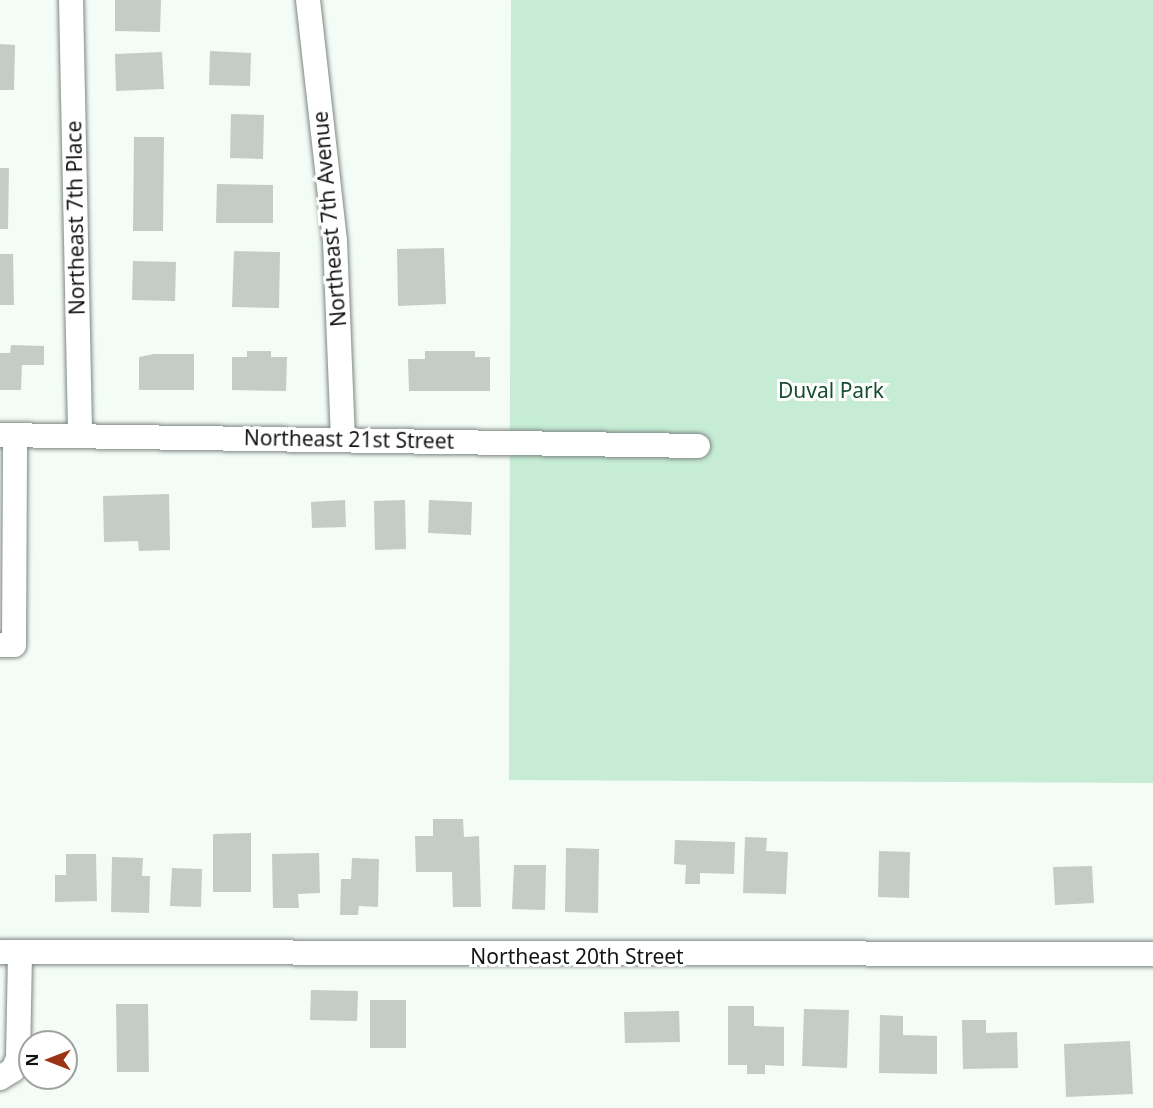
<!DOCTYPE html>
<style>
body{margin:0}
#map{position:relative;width:1153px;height:1108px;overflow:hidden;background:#f4fcf7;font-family:"Noto Sans",sans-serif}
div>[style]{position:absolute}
.green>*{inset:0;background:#c6ecd5}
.building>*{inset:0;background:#c4ccc7}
.roads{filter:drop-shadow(0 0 2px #7f8782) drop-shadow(0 0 2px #7f8782)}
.minor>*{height:24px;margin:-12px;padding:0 12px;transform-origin:12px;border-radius:12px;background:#fff}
span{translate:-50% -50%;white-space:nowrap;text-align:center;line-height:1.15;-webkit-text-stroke:6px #fff;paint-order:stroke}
.street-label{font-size:21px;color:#131514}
.park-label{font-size:21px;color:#174c33}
.north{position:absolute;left:18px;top:1030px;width:60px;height:60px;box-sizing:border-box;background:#fff;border:2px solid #a1a1a1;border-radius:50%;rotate:270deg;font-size:16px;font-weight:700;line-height:24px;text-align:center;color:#131514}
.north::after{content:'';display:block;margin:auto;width:21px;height:27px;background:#9b3316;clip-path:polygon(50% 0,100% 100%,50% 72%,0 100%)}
</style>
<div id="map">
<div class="green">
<div style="clip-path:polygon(511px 0,1153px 0,1153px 783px,509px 780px)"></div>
</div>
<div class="building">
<div style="clip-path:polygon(115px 0,161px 0,160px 32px,115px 31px)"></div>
<div style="clip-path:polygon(0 44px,15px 45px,14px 90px,0 90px)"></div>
<div style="clip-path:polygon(210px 51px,251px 53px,250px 86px,209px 85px)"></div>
<div style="clip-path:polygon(162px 52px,164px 89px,116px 91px,115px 54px)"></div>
<div style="clip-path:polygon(231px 114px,264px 115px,263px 159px,230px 158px)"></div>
<div style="clip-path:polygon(134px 137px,164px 137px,163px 231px,133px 231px)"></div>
<div style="clip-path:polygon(0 168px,9px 168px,8px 229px,0 229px)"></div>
<div style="clip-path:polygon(217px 184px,273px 185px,273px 223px,216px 223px)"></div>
<div style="clip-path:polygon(444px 248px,446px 304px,398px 306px,397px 249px)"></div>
<div style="clip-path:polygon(234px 251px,280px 252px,279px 308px,232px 307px)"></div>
<div style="clip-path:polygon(0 254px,13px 254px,14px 305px,0 305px)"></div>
<div style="clip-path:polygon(133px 261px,176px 262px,175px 301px,132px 300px)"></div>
<div style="clip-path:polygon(11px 345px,44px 346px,44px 365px,22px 365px,21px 390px,0 390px,0 353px,10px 353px)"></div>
<div style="clip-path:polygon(247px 351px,271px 351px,271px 357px,287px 357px,286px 391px,232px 390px,232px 357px,247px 357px)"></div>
<div style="clip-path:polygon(425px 351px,475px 351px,475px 357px,490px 357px,490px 391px,409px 391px,408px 359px,425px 359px)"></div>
<div style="clip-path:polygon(154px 354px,194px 354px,194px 390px,139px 390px,139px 357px)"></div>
<div style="clip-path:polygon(169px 494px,170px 550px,139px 551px,138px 541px,104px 542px,103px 496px)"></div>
<div style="clip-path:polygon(345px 500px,346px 527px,312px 528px,311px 502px)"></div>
<div style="clip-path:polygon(405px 500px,406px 549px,375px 550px,374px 501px)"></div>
<div style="clip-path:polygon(429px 500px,472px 502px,471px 535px,428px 533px)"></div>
<div style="clip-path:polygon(433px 819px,463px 819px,464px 837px,479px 836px,481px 907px,453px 907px,452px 872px,416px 872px,415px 836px,433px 836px)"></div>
<div style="clip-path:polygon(251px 833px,251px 892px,213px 892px,213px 834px)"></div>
<div style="clip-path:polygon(745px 837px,767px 838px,766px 851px,788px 852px,786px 894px,743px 893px)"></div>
<div style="clip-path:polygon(675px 840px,735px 842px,734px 874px,700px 873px,700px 884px,685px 884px,686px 865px,674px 864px)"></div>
<div style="clip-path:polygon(566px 848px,599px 849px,598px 913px,565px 912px)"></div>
<div style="clip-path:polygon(879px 851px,910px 852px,909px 898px,878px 897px)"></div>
<div style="clip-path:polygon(319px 853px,320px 893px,298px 894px,299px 908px,273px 908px,272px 854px)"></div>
<div style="clip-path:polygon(66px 854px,96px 854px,97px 901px,55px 902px,55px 875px,66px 875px)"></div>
<div style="clip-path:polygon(112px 857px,143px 858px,142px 876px,150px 876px,149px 913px,111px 912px)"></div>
<div style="clip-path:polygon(352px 858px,379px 859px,378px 907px,359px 906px,358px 915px,340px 915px,341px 879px,351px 879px)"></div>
<div style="clip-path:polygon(514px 865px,546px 865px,545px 910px,512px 909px)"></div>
<div style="clip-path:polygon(1092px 866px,1094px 903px,1055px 905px,1053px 867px)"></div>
<div style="clip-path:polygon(172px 868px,202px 869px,201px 907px,170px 906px)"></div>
<div style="clip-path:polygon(311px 990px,358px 991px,357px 1021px,310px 1020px)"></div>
<div style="clip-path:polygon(370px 1000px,406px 1000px,406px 1048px,370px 1048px)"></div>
<div style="clip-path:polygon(116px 1004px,148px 1004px,149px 1072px,117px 1072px)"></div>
<div style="clip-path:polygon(728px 1006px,754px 1006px,754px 1026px,784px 1027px,784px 1066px,765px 1065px,765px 1074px,747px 1074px,747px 1065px,728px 1065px)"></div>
<div style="clip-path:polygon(804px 1009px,849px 1010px,847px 1068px,802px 1066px)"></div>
<div style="clip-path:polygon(679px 1011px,680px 1042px,625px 1043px,624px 1012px)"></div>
<div style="clip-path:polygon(880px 1015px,903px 1016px,903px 1035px,937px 1036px,937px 1074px,879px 1073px)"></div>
<div style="clip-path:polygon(962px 1020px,986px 1020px,986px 1033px,1017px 1032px,1018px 1068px,963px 1069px)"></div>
<div style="clip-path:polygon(1130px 1041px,1133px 1094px,1066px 1097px,1064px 1044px)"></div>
</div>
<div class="roads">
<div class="minor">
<div style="left:71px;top:0;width:436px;rotate:88.8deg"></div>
<div style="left:308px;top:0;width:243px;rotate:83.6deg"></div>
<div style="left:335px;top:241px;width:198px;rotate:87.7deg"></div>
<div style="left:0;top:435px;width:698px;rotate:0.9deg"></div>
<div style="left:0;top:645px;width:14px"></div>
<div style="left:14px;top:645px;width:210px;rotate:-89.7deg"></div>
<div style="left:0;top:952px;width:1153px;rotate:0.1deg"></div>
<div style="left:0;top:1078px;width:15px;rotate:-32deg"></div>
<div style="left:13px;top:1070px;width:13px;rotate:-67deg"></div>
<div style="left:18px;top:1058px;width:106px;rotate:-88.9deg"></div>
</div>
</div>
<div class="street-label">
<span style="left:75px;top:218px;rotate:-91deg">Northeast 7th Place</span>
<span style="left:329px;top:219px;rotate:-95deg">Northeast 7th Avenue</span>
<span style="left:349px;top:439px;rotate:1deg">Northeast 21st Street</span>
<span style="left:577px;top:956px">Northeast 20th Street</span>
</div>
<div class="park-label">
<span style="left:831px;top:390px">Duval Park</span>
</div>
<div class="north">N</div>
</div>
